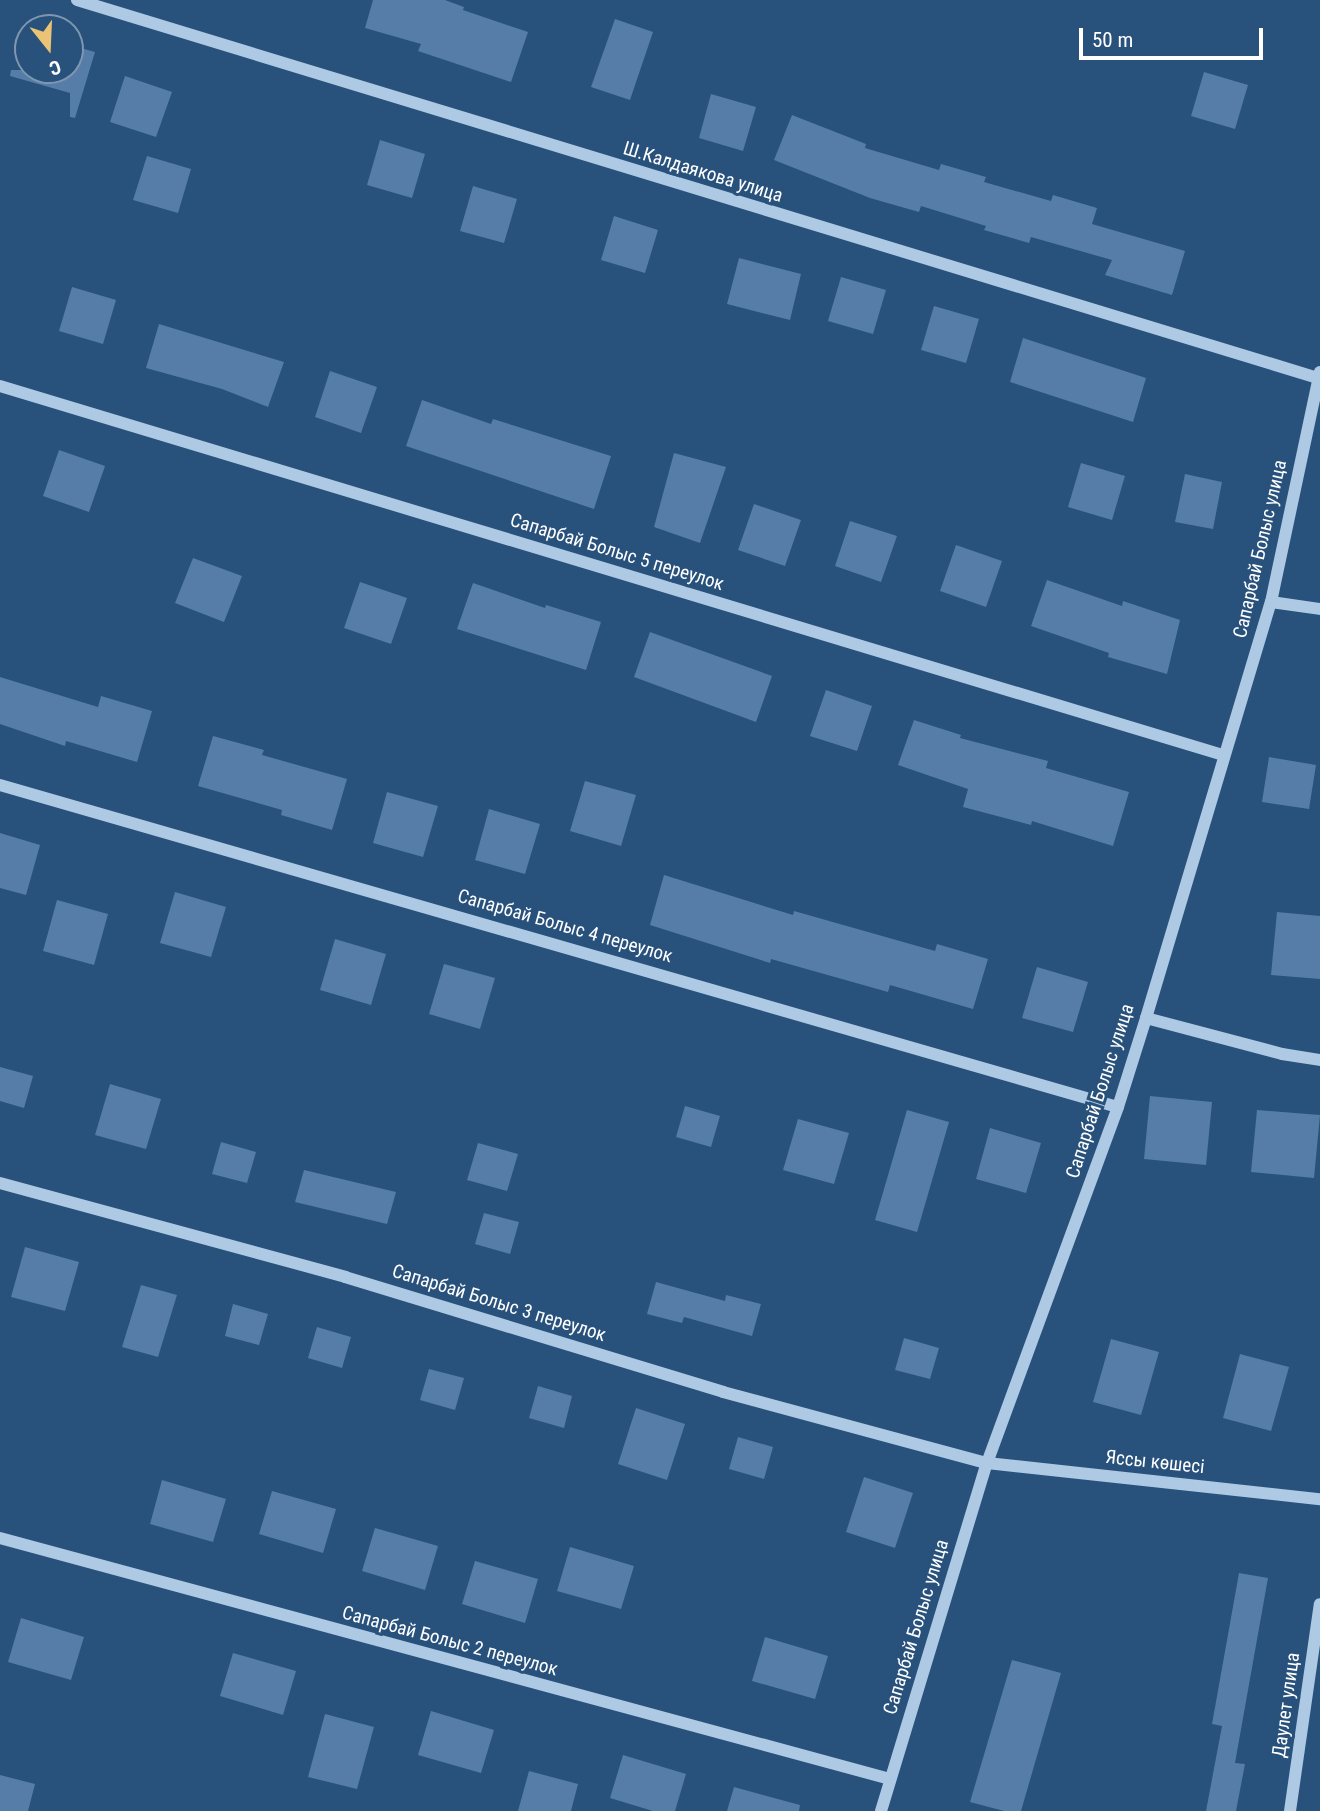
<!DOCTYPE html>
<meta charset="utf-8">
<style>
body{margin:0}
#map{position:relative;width:1320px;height:1811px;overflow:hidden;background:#28517c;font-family:"Roboto Condensed",sans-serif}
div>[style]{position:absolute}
.building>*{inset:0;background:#557da7}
.minor>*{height:12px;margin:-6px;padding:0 6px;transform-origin:6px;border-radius:6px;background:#adc9e4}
span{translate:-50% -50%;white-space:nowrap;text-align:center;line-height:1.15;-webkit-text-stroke:6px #28517c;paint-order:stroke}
.street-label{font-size:19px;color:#fff}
.north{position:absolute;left:14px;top:14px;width:70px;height:70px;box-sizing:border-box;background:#28517c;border:2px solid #7e97b0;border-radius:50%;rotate:162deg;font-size:19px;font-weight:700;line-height:28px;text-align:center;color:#fff}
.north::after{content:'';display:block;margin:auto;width:24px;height:32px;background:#ebc374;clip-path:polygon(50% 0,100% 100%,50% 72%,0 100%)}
.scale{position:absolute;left:1079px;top:28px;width:184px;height:32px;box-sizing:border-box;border:4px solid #fff;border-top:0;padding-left:9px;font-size:21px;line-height:24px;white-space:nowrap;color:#fff;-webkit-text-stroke:5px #28517c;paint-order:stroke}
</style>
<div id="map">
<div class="building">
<div style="clip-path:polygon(373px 0,445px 0,464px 7px,463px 10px,528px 32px,511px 82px,418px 51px,421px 44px,365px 28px)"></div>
<div style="clip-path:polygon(615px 19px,653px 32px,630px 100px,591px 87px)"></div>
<div style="clip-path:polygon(70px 45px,95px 52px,75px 118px,70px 117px,70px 93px,10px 76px,11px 70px,70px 70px)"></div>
<div style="clip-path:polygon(1204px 72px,1248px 85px,1235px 129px,1191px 116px)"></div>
<div style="clip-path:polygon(125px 76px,172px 92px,156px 137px,110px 122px)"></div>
<div style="clip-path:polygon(711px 94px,756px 107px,743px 151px,699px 138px)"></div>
<div style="clip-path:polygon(792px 115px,866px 144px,865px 148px,939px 170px,941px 164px,986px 177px,984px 182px,1051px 201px,1053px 195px,1097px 208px,1092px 224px,1185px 251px,1172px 295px,1105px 275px,1112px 260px,1031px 237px,1029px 243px,984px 230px,986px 226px,921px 206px,919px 212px,870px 198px,774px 160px)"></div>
<div style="clip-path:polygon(380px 140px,425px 154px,412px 198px,367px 185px)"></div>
<div style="clip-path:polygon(147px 156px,191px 169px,178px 213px,133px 200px)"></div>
<div style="clip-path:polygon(473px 186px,517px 199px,504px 243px,460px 231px)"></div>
<div style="clip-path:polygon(614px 216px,658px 230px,645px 273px,601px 260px)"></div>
<div style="clip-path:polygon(739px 258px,801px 274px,790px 320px,727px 304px)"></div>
<div style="clip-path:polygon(841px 277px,886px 290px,873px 334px,828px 321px)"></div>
<div style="clip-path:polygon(72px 287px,116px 300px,103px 344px,59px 331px)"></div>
<div style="clip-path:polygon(934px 306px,979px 319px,966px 363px,921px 350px)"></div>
<div style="clip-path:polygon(159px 324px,284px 362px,268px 407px,222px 389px,146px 368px)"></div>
<div style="clip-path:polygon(1023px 338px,1146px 378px,1133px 422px,1010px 382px)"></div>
<div style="clip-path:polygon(330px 371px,377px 387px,361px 433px,315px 417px)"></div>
<div style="clip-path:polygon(422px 400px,491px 424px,493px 419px,611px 456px,594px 509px,406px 446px)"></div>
<div style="clip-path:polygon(59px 450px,105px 466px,89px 512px,43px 496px)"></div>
<div style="clip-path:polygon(674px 453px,726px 467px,700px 543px,654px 527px)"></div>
<div style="clip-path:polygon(1081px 463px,1125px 476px,1112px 520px,1068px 507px)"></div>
<div style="clip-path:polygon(1185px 474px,1222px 482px,1213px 529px,1175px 522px)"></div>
<div style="clip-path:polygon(754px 504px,801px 520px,785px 566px,738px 550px)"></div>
<div style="clip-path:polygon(850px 521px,897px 536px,881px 582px,835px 566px)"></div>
<div style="clip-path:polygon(956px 545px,1002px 561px,986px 607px,940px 591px)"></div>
<div style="clip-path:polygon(193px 558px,242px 576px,224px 622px,175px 603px)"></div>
<div style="clip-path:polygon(1047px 580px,1122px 606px,1123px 601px,1180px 620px,1167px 674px,1108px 657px,1109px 653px,1031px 626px)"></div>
<div style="clip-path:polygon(360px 582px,407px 598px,391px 644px,344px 628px)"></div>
<div style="clip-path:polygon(473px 583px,545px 608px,546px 605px,601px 622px,586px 670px,457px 629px)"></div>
<div style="clip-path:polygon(650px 632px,772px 676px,756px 722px,634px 677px)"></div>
<div style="clip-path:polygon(0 677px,98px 707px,101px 696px,152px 711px,137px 762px,66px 741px,65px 746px,0 724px)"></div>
<div style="clip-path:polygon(826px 690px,872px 706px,857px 751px,810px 736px)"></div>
<div style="clip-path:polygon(914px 720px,961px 735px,960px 738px,1048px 761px,1046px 768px,1129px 792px,1113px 846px,1032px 821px,1031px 825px,963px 807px,968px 789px,898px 765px)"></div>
<div style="clip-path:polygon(213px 736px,264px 750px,262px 755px,347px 779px,332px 830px,281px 815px,282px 810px,198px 786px)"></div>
<div style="clip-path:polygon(1269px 757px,1316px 765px,1309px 809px,1262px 802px)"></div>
<div style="clip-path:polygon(585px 781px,636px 795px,621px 846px,570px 831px)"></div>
<div style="clip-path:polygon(387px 792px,438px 806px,423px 857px,373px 843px)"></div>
<div style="clip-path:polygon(489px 809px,540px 824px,525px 874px,475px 860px)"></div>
<div style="clip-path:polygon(0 833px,40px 845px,26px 895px,0 888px)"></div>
<div style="clip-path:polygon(664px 875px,793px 915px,794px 911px,935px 951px,937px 944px,988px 959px,973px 1009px,890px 985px,888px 992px,771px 959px,770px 963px,650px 925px)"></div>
<div style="clip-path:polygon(175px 892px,226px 907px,211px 957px,160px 943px)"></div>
<div style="clip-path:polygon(57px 900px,108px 914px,94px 965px,43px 951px)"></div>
<div style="clip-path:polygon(1277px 912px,1320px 916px,1320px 979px,1271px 975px)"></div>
<div style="clip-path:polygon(335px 939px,386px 954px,371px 1005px,320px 990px)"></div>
<div style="clip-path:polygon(444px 964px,495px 978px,480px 1029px,429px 1014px)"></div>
<div style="clip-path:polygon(1037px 967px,1088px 982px,1073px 1032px,1022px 1018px)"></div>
<div style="clip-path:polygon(0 1067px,33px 1076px,24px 1108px,0 1101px)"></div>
<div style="clip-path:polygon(110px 1084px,161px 1099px,146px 1149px,95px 1135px)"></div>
<div style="clip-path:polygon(1150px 1096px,1212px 1102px,1206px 1165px,1144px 1159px)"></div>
<div style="clip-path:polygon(685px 1106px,720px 1116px,711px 1147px,676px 1137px)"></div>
<div style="clip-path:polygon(907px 1110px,949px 1122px,917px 1232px,875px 1220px)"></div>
<div style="clip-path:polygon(1257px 1110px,1320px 1115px,1314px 1178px,1251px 1172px)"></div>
<div style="clip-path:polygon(798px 1119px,849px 1133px,834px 1184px,783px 1170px)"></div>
<div style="clip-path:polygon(990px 1128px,1041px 1143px,1026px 1193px,976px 1179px)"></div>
<div style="clip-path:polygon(221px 1142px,256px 1152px,247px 1183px,212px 1174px)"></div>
<div style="clip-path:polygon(478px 1143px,518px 1154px,507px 1191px,467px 1180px)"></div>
<div style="clip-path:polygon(304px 1170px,396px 1192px,387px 1224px,295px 1202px)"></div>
<div style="clip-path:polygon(484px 1213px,519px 1222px,510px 1254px,475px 1244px)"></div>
<div style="clip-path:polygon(25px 1247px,79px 1262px,65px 1311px,11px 1297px)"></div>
<div style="clip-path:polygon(656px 1282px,725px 1301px,726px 1295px,761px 1304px,752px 1336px,684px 1317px,682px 1323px,647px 1314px)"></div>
<div style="clip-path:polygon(141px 1285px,177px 1295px,158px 1357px,122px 1347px)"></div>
<div style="clip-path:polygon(233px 1304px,268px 1314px,259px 1345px,225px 1336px)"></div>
<div style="clip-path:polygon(317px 1327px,351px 1337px,342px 1368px,308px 1358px)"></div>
<div style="clip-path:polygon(904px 1338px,939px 1348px,930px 1379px,895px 1370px)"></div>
<div style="clip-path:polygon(1111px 1339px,1159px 1352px,1141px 1415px,1093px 1402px)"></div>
<div style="clip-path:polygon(1240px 1354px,1289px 1367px,1271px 1431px,1223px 1418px)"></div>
<div style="clip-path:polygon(429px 1369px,464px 1378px,455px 1410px,420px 1400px)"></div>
<div style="clip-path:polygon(538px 1386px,572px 1396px,564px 1428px,529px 1418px)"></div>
<div style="clip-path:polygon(636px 1408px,685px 1424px,667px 1480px,618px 1464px)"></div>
<div style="clip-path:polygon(738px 1437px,773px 1447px,764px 1479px,729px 1469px)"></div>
<div style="clip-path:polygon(864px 1477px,913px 1493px,895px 1548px,846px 1532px)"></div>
<div style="clip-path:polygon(162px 1480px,226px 1499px,213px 1542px,150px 1524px)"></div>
<div style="clip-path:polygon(272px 1491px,336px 1509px,323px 1553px,259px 1534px)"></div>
<div style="clip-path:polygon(375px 1528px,438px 1546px,425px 1590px,362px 1571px)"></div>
<div style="clip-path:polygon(570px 1547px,634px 1566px,621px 1609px,557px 1591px)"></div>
<div style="clip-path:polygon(475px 1561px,538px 1579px,525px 1623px,462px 1604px)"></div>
<div style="clip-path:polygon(1239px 1573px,1268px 1578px,1235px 1763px,1245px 1764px,1236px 1811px,1206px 1811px,1222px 1726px,1212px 1724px)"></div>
<div style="clip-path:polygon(21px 1618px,84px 1637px,71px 1680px,8px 1662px)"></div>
<div style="clip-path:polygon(765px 1637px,828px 1656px,815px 1699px,752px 1681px)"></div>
<div style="clip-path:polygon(233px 1653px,296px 1671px,283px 1715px,220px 1696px)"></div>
<div style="clip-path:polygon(1012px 1660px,1061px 1673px,1021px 1811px,1004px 1811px,970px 1802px)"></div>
<div style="clip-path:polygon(431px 1711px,494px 1730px,481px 1773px,418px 1755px)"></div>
<div style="clip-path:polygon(325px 1714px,374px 1727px,357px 1789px,308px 1777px)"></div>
<div style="clip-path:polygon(623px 1755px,686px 1774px,675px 1811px,653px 1811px,610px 1798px)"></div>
<div style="clip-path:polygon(529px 1771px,578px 1784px,571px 1811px,518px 1811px)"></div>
<div style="clip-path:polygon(0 1775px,35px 1784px,28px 1811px,0 1811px)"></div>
<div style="clip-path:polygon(734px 1787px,800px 1805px,799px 1811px,727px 1811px)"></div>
</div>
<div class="minor">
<div style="left:77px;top:0;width:1297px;rotate:16.94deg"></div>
<div style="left:0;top:386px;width:1277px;rotate:16.79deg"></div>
<div style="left:1271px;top:602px;width:49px;rotate:8.1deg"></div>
<div style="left:0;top:785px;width:1163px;rotate:16.07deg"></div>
<div style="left:1146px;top:1018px;width:141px;rotate:14.8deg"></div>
<div style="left:1282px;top:1054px;width:38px;rotate:9deg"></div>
<div style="left:0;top:1183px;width:358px;rotate:15.2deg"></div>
<div style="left:345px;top:1277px;width:395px;rotate:16.9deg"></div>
<div style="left:723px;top:1392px;width:273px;rotate:15.1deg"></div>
<div style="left:987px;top:1463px;width:335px;rotate:6.2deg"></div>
<div style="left:0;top:1538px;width:922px;rotate:15.15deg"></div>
<div style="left:881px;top:1811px;width:364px;rotate:-73.1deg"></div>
<div style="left:987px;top:1463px;width:379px;rotate:-69.8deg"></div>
<div style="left:1118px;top:1107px;width:93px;rotate:-72.5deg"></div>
<div style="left:1146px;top:1018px;width:434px;rotate:-73.3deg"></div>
<div style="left:1271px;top:602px;width:235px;rotate:-78deg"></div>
<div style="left:1290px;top:1811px;width:209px;rotate:-81.8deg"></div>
</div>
<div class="street-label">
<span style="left:703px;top:172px;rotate:17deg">Ш.Калдаякова улица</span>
<span style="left:1260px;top:549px;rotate:-77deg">Сапарбай Болыс улица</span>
<span style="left:617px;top:552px;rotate:17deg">Сапарбай Болыс 5 переулок</span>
<span style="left:565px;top:926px;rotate:16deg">Сапарбай Болыс 4 переулок</span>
<span style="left:1100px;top:1091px;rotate:-72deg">Сапарбай Болыс улица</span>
<span style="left:499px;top:1303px;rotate:17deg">Сапарбай Болыс 3 переулок</span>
<span style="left:1155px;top:1462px;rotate:6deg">Яссы көшесі</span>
<span style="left:916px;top:1627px;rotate:-73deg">Сапарбай Болыс улица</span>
<span style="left:450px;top:1641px;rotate:15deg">Сапарбай Болыс 2 переулок</span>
<span style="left:1286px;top:1705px;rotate:-82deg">Даулет улица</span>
</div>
<div class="north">С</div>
<div class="scale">50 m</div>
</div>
